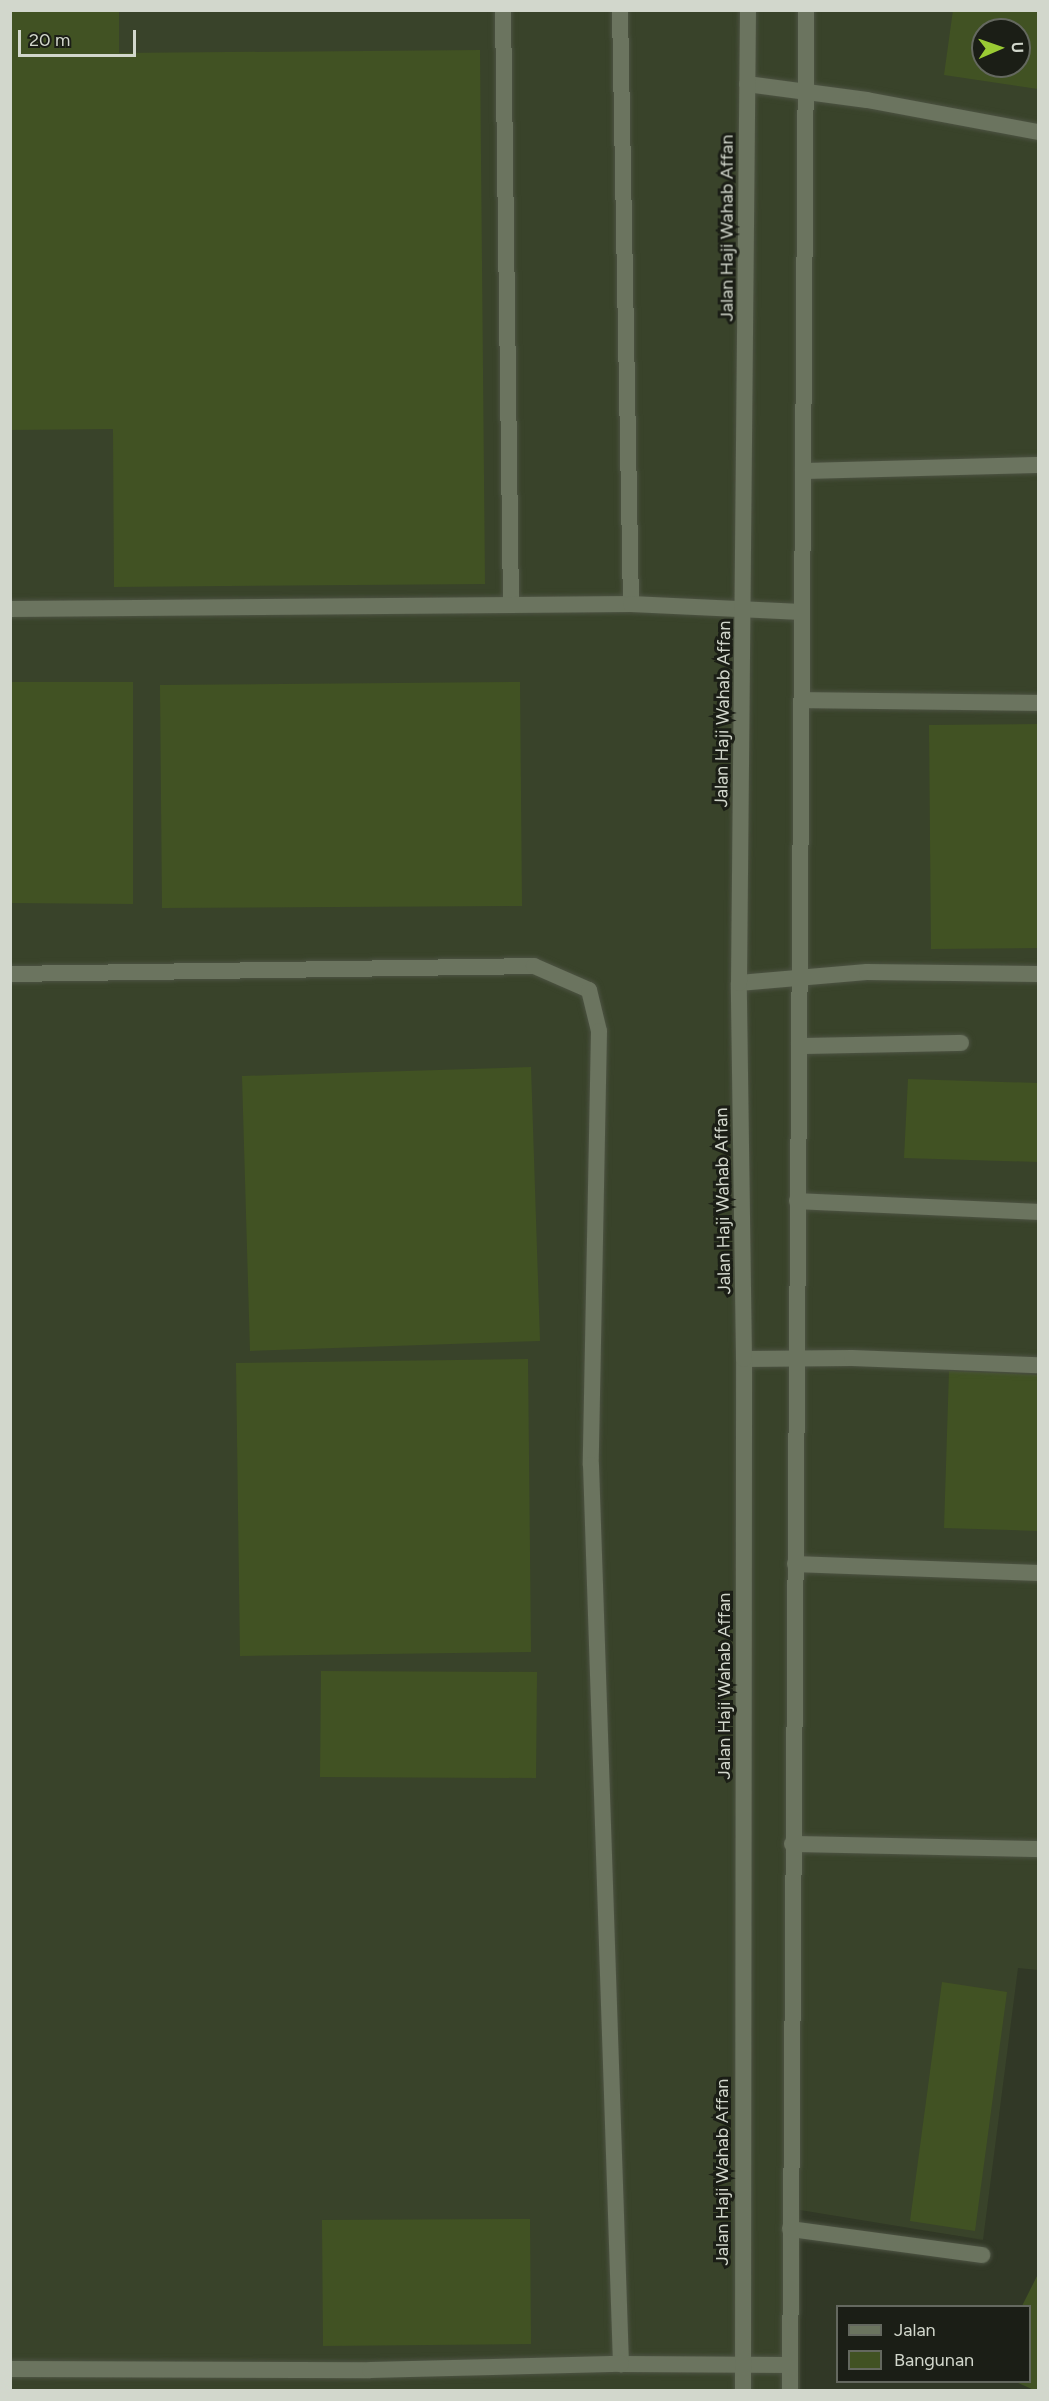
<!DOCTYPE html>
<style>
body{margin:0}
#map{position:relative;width:1049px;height:2401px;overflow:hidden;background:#313826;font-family:Figtree,sans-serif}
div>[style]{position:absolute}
.built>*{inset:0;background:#39432a}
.building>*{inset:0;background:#415223}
.roads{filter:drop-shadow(0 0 2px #4d5343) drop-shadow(0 0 2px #4d5343)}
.service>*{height:16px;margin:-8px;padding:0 8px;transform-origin:8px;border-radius:8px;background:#6b745f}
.tertiary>*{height:16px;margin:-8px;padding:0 8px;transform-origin:8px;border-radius:8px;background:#6b745f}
span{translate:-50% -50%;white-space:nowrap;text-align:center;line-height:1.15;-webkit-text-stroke:6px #1b1e16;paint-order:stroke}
.street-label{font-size:18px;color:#d2d7cc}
.frame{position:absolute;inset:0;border:12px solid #d2d7cc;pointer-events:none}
.legend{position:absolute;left:836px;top:2305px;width:195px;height:78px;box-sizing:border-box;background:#1b1e16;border:2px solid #64685f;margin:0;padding:8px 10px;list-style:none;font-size:18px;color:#d2d7cc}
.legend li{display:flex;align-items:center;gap:12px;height:30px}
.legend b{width:30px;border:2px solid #64685f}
.north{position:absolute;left:971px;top:18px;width:60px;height:60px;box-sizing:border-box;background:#1b1e16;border:2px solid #64685f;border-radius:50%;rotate:88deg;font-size:16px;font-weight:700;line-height:24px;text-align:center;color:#d2d7cc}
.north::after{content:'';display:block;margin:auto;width:21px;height:27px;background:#9acb34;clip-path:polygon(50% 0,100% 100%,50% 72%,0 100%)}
.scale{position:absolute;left:18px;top:30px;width:118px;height:27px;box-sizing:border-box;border:3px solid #d2d7cc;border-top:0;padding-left:8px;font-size:18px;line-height:21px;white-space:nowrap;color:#d2d7cc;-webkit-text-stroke:4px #1b1e16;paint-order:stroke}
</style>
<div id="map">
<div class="built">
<div style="clip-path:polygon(evenodd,11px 11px,1038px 11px,1038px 1970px,1018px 1968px,983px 2240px,800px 2210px,800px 2390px,11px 2390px,11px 11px,983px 30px,1019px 30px,1019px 66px,983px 66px,983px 30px)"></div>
</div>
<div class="building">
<div style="clip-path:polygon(10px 10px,119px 10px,119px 53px,480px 50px,485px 584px,114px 587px,113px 429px,10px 430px)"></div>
<div style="clip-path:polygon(evenodd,953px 10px,1038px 10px,1038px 89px,944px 75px,953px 10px,983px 30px,1019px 30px,1019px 66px,983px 66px,983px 30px)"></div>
<div style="clip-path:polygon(10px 682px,133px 682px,133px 904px,10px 903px)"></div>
<div style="clip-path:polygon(520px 682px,522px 906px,162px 908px,160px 685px)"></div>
<div style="clip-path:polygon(1038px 724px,1038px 948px,931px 949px,929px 725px)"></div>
<div style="clip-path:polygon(531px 1067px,540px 1341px,250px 1351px,242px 1076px)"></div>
<div style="clip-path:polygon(908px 1079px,1038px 1083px,1038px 1162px,904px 1158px)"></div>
<div style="clip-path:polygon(528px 1359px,531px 1652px,240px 1656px,236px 1363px)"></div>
<div style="clip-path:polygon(949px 1371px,1038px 1375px,1038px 1531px,944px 1528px)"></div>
<div style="clip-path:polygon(321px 1671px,537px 1672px,536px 1778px,320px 1777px)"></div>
<div style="clip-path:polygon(942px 1982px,1007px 1992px,975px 2231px,910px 2221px)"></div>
<div style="clip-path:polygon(530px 2219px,531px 2344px,323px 2346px,322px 2220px)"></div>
<div style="clip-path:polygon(1038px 2274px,1038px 2390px,1034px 2390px,1016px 2382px,1030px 2382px,1030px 2306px,1022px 2306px)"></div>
</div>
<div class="roads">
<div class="service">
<div style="left:503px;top:10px;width:594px;rotate:89.23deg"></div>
<div style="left:620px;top:10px;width:594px;rotate:88.94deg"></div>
<div style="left:747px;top:84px;width:121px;rotate:7.6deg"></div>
<div style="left:867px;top:100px;width:174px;rotate:10.6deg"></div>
<div style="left:803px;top:471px;width:235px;rotate:-1.5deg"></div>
<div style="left:10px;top:609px;width:621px;rotate:-0.46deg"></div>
<div style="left:631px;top:604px;width:171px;rotate:2.7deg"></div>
<div style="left:802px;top:700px;width:236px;rotate:0.7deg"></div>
<div style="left:10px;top:974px;width:524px;rotate:-0.87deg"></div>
<div style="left:534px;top:966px;width:60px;rotate:23.6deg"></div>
<div style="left:589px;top:990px;width:42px;rotate:76.3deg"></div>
<div style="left:599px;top:1031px;width:434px;rotate:91.1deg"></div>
<div style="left:591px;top:1465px;width:900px;rotate:88.09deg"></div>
<div style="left:621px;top:2364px;width:168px;rotate:0.3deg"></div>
<div style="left:739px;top:983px;width:128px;rotate:-4.9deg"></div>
<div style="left:867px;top:972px;width:171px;rotate:0.7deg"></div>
<div style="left:799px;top:1046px;width:162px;rotate:-1.1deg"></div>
<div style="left:797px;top:1201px;width:241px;rotate:2.6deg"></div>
<div style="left:744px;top:1359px;width:108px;rotate:-0.5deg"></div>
<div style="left:852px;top:1358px;width:186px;rotate:2.2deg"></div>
<div style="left:795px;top:1564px;width:243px;rotate:2.1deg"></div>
<div style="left:792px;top:1844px;width:246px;rotate:1.2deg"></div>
<div style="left:790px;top:2229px;width:194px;rotate:7.7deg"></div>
<div style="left:10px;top:2369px;width:360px;rotate:0.2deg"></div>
<div style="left:370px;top:2370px;width:251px;rotate:-1.4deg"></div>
</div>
<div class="tertiary">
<div style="left:743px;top:2390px;width:1031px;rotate:-89.94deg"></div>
<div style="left:744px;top:1359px;width:376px;rotate:-90.8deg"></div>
<div style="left:739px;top:983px;width:973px;rotate:-89.47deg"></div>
<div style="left:790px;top:2390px;width:2380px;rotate:-89.61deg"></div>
</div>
</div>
<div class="street-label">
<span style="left:727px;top:228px;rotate:-90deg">Jalan Haji Wahab Affan</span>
<span style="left:723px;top:714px;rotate:-89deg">Jalan Haji Wahab Affan</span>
<span style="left:723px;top:1201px;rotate:-91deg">Jalan Haji Wahab Affan</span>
<span style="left:724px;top:1686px;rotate:-90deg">Jalan Haji Wahab Affan</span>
<span style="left:722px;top:2172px;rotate:-90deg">Jalan Haji Wahab Affan</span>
</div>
<div class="frame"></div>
<ul class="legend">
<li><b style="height:8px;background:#6b745f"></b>Jalan</li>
<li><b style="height:16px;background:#415223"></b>Bangunan</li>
</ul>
<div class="north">U</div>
<div class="scale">20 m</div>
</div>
